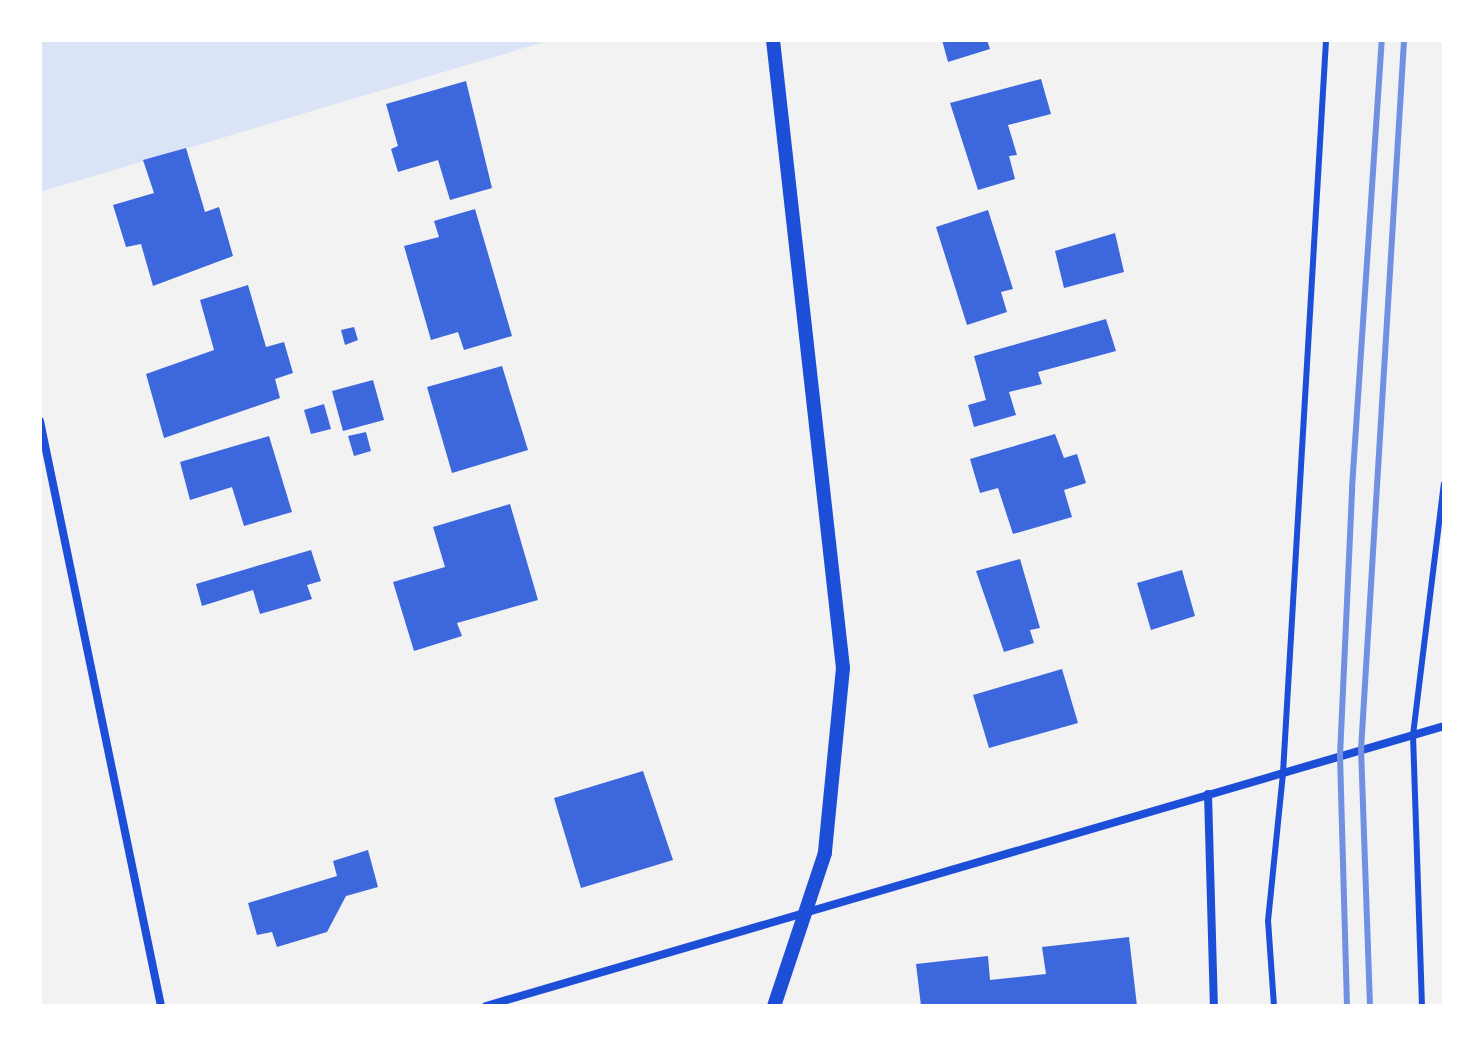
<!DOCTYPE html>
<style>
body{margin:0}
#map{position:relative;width:1484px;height:1046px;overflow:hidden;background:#f2f2f2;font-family:"Roboto Serif",serif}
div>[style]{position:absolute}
.green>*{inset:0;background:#dbe4f7}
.building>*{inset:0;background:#3d67dc}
.service>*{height:6px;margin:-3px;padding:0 3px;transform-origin:3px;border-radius:3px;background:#1d4ed8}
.minor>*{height:8px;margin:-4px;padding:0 4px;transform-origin:4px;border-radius:4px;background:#1d4ed8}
.tertiary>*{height:14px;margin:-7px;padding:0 7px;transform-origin:7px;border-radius:7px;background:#1d4ed8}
.rail>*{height:6px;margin:-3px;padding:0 3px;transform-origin:3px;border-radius:3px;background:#7290e2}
span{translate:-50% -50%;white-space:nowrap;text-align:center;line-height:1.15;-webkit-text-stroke:8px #fff;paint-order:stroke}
.frame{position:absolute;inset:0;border:42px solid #fff;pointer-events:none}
</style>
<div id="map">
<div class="green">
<div style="clip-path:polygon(40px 40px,551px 40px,40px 192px)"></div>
</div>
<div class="building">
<div style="clip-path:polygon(942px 40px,987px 40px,990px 49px,948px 62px)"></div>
<div style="clip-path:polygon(1041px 79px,1051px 114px,1008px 125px,1017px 155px,1009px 156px,1015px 179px,978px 190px,950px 103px)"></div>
<div style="clip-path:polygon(466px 81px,492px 188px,450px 200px,438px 160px,398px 172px,391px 149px,398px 146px,386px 104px)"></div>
<div style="clip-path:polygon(186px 148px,205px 212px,219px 207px,233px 256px,153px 286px,141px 244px,126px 247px,113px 205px,154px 193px,143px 160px)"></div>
<div style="clip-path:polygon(475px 209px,512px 336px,464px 350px,458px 332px,431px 340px,404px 246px,439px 237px,434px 221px)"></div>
<div style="clip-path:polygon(988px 210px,1013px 289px,1001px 292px,1007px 312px,967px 325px,936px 227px)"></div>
<div style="clip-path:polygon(1115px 233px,1124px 272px,1064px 288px,1055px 251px)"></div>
<div style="clip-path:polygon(248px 285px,266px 347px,284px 342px,293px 373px,275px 379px,280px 398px,164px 438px,146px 374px,214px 350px,200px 300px)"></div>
<div style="clip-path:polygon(1106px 319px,1116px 351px,1038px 372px,1042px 384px,1009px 392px,1016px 415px,974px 427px,968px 405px,986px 400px,974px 356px)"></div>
<div style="clip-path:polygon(354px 327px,358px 340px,345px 345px,341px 330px)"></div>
<div style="clip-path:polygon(502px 366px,528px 450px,452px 473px,427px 387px)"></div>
<div style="clip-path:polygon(373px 380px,384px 420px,343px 431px,332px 391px)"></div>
<div style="clip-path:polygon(324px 404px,331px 429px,311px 434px,304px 410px)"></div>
<div style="clip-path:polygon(366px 432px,371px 451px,354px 456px,348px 436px)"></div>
<div style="clip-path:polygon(1055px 434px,1064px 458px,1077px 454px,1086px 483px,1064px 490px,1072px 517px,1013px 534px,998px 488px,980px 493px,970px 459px)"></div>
<div style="clip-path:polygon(269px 436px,292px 512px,244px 526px,232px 487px,190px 500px,180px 462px)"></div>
<div style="clip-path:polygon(510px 504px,538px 600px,457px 623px,462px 636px,414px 651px,393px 582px,445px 567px,433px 527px)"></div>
<div style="clip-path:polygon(311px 550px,321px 581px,307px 585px,312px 599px,260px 614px,253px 590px,202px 606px,196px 584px)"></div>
<div style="clip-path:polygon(1020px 559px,1040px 628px,1030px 630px,1034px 643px,1004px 652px,976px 571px)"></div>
<div style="clip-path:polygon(1182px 570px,1195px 616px,1151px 630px,1137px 583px)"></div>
<div style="clip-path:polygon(1062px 669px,1078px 723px,989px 748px,973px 695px)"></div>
<div style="clip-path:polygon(643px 771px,673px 860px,581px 888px,554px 798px)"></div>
<div style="clip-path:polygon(368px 850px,378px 887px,346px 896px,327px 932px,277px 947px,272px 932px,257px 935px,248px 903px,337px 876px,333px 861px)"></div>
<div style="clip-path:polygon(1129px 937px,1137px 1006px,921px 1006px,916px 964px,988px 956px,990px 980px,1046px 974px,1042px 947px)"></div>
</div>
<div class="service">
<div style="left:1274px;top:1006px;width:85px;rotate:-94deg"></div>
<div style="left:1268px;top:921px;width:149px;rotate:-84.2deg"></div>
<div style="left:1283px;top:773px;width:734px;rotate:-86.64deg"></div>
<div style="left:1422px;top:1006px;width:271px;rotate:-91.9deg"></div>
<div style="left:1413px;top:735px;width:253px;rotate:-83deg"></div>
</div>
<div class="minor">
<div style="left:40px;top:421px;width:597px;rotate:78.31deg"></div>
<div style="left:1208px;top:794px;width:212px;rotate:88.4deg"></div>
<div style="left:486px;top:1006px;width:998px;rotate:-16.29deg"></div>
</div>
<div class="tertiary">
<div style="left:773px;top:40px;width:632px;rotate:83.64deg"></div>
<div style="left:843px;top:668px;width:186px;rotate:95.6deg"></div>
<div style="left:825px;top:853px;width:161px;rotate:108.4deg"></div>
</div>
<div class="rail">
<div style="left:1347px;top:1006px;width:250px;rotate:-91.6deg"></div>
<div style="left:1340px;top:756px;width:268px;rotate:-87.4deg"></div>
<div style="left:1352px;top:488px;width:449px;rotate:-86.2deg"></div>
<div style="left:1370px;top:1006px;width:256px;rotate:-92deg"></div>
<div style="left:1361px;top:750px;width:711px;rotate:-86.53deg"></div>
</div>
<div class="frame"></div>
</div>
